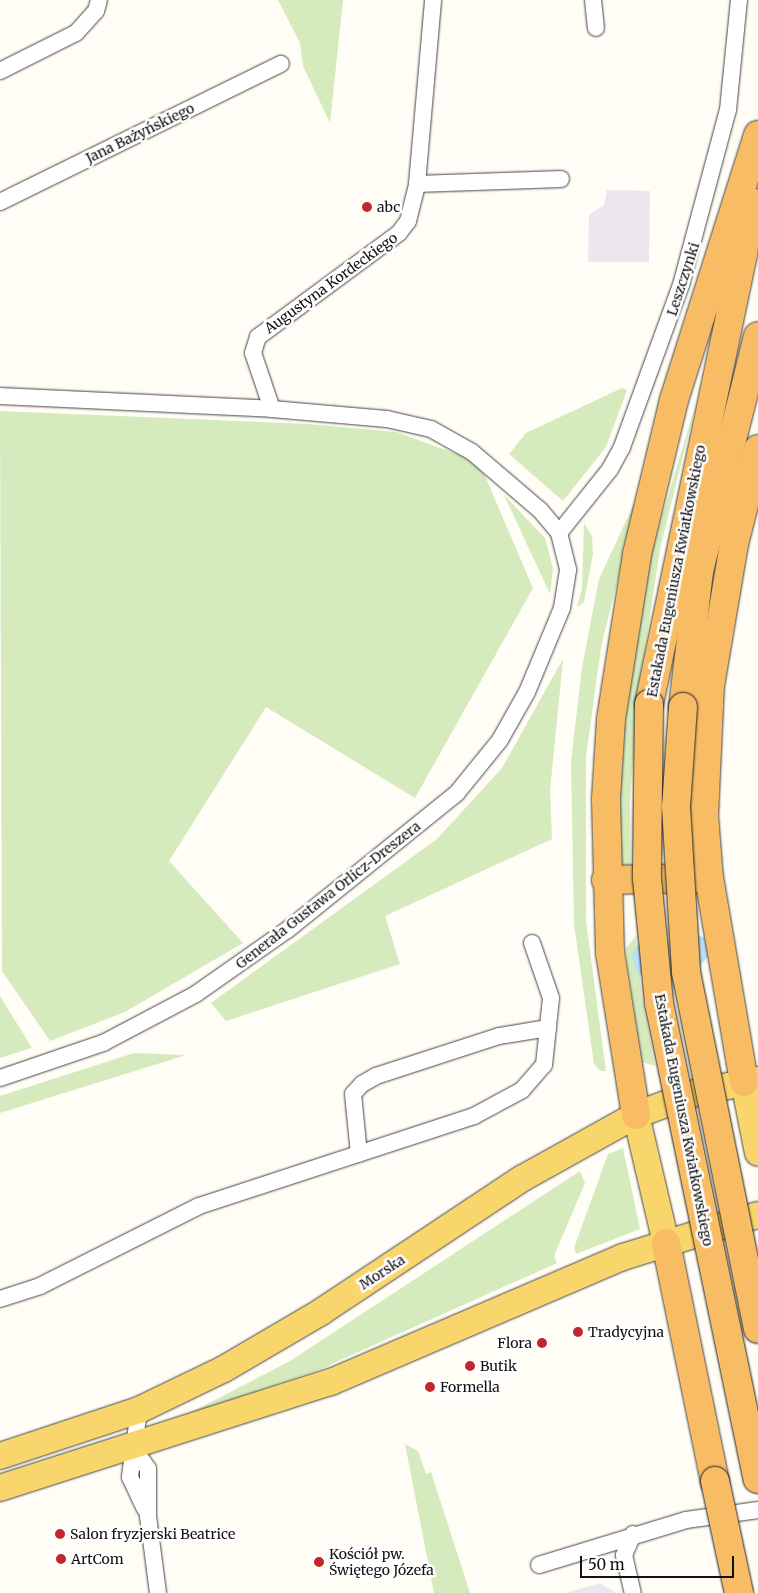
<!DOCTYPE html>
<meta charset="utf-8">
<style>
body{margin:0}
#map{position:relative;width:758px;height:1593px;overflow:hidden;background:#fffdf5;font-family:Merriweather,serif}
div>[style]{position:absolute}
.industrial>*{inset:0;background:#eee6ef}
.green>*{inset:0;background:#d5ebbd}
.water>*{inset:0;background:#b9e0f7}
.roads{filter:drop-shadow(0 0 1px #444) drop-shadow(0 0 1px #444)}
.minor>*{height:16px;margin:-8px;padding:0 8px;transform-origin:8px;border-radius:8px;background:#fff}
.primary>*{height:26px;margin:-13px;padding:0 13px;transform-origin:13px;border-radius:13px;background:#f9d66b}
.trunk>*{height:28px;margin:-14px;padding:0 14px;transform-origin:14px;border-radius:14px;background:#f7bc64}
.bridges{filter:drop-shadow(0 0 1px #222) drop-shadow(0 0 1px #222)}
.trunk-bridge>*{height:28px;margin:-14px;padding:0 14px;transform-origin:14px;border-radius:14px;background:#f7bc64}
.dots>*{width:14px;height:14px;translate:-50% -50%;box-sizing:border-box;border:2px solid #fff;border-radius:50%}
span{translate:-50% -50%;white-space:nowrap;text-align:center;line-height:1.15;-webkit-text-stroke:5px #fff;paint-order:stroke}
.street-label{font-size:14px;color:#111}
.poi-label{font-size:14px;color:#111}
.left{translate:0 -50%;text-align:left}
.right{translate:-100% -50%;text-align:right}
.scale{position:absolute;left:580px;top:1556px;width:154px;height:22px;box-sizing:border-box;border:2px solid #111;border-top:0;padding-left:6px;font-size:15px;line-height:18px;white-space:nowrap;color:#111;-webkit-text-stroke:4px #fff;paint-order:stroke}
</style>
<div id="map">
<div class="industrial">
<div style="clip-path:polygon(607px 190px,650px 191px,649px 262px,588px 262px,589px 215px,604px 205px)"></div>
<div style="clip-path:polygon(600px 1583px,616px 1593px,566px 1593px)"></div>
</div>
<div class="green">
<div style="clip-path:polygon(278px 0,343px 0,330px 123px,303px 66px,300px 43px)"></div>
<div style="clip-path:polygon(622px 388px,627px 390px,606px 447px,563px 501px,509px 454px,526px 433px)"></div>
<div style="clip-path:polygon(696px 403px,660px 549px,637px 702px,630px 801px,631px 873px,619px 873px,618px 802px,631px 650px,653px 546px)"></div>
<div style="clip-path:polygon(0 411px,308px 424px,396px 432px,479px 462px,533px 588px,415px 798px,266px 707px,169px 861px,243px 943px,125px 1012px,50px 1041px,2px 971px)"></div>
<div style="clip-path:polygon(639px 493px,601px 647px,586px 757px,586px 921px,606px 1071px,601px 1071px,594px 1064px,574px 924px,571px 761px,582px 668px,599px 579px)"></div>
<div style="clip-path:polygon(504px 495px,545px 538px,553px 568px,550px 594px)"></div>
<div style="clip-path:polygon(584px 523px,592px 536px,593px 554px,584px 602px,577px 607px,582px 589px)"></div>
<div style="clip-path:polygon(563px 659px,550px 791px,552px 839px,385px 916px,400px 964px,226px 1021px,211px 1003px,437px 839px,502px 768px)"></div>
<div style="clip-path:polygon(636px 936px,642px 997px,655px 1066px,642px 1062px,625px 949px)"></div>
<div style="clip-path:polygon(0 996px,32px 1048px,0 1058px)"></div>
<div style="clip-path:polygon(134px 1053px,186px 1055px,0 1113px,0 1096px)"></div>
<div style="clip-path:polygon(623px 1148px,640px 1229px,576px 1254px,574px 1248px,608px 1154px)"></div>
<div style="clip-path:polygon(580px 1171px,585px 1183px,554px 1256px,557px 1263px,318px 1370px,182px 1417px,290px 1361px)"></div>
<div style="clip-path:polygon(405px 1444px,418px 1451px,426px 1474px,431px 1472px,470px 1593px,434px 1593px)"></div>
</div>
<div class="water">
<div style="clip-path:polygon(694px 933px,705px 938px,709px 956px,696px 969px)"></div>
<div style="clip-path:polygon(641px 941px,667px 951px,668px 963px,643px 976px,637px 973px,631px 956px)"></div>
</div>
<div class="roads">
<div class="minor">
<div style="left:593px;top:0;width:28px;rotate:84deg"></div>
<div style="left:0;top:71px;width:85px;rotate:-26.6deg"></div>
<div style="left:76px;top:33px;width:30px;rotate:-48deg"></div>
<div style="left:96px;top:11px;width:11px;rotate:-75deg"></div>
<div style="left:417px;top:184px;width:144px;rotate:-2deg"></div>
<div style="left:0;top:202px;width:313px;rotate:-26.2deg"></div>
<div style="left:0;top:396px;width:272px;rotate:2.7deg"></div>
<div style="left:272px;top:409px;width:115px;rotate:5deg"></div>
<div style="left:387px;top:419px;width:45px;rotate:12.8deg"></div>
<div style="left:431px;top:429px;width:47px;rotate:29.3deg"></div>
<div style="left:472px;top:452px;width:89px;rotate:40.5deg"></div>
<div style="left:540px;top:510px;width:30px;rotate:50deg"></div>
<div style="left:559px;top:533px;width:38px;rotate:76deg"></div>
<div style="left:568px;top:570px;width:38px;rotate:99deg"></div>
<div style="left:562px;top:608px;width:91px;rotate:112.6deg"></div>
<div style="left:527px;top:692px;width:55px;rotate:119.4deg"></div>
<div style="left:500px;top:740px;width:68px;rotate:129.1deg"></div>
<div style="left:457px;top:793px;width:218px;rotate:141.1deg"></div>
<div style="left:287px;top:930px;width:111px;rotate:144.9deg"></div>
<div style="left:196px;top:994px;width:105px;rotate:152.2deg"></div>
<div style="left:103px;top:1043px;width:109px;rotate:161.2deg"></div>
<div style="left:272px;top:409px;width:59px;rotate:-108.7deg"></div>
<div style="left:253px;top:353px;width:17px;rotate:-73deg"></div>
<div style="left:258px;top:337px;width:175px;rotate:-36.4deg"></div>
<div style="left:399px;top:233px;width:15px;rotate:-53deg"></div>
<div style="left:408px;top:221px;width:38px;rotate:-76deg"></div>
<div style="left:417px;top:184px;width:185px;rotate:-85deg"></div>
<div style="left:559px;top:533px;width:82px;rotate:-51.4deg"></div>
<div style="left:610px;top:469px;width:25px;rotate:-61deg"></div>
<div style="left:622px;top:447px;width:172px;rotate:-70deg"></div>
<div style="left:681px;top:285px;width:181px;rotate:-75deg"></div>
<div style="left:728px;top:110px;width:111px;rotate:-84.3deg"></div>
<div style="left:532px;top:943px;width:58px;rotate:70.9deg"></div>
<div style="left:551px;top:998px;width:30px;rotate:96deg"></div>
<div style="left:0;top:1299px;width:42px;rotate:-18deg"></div>
<div style="left:40px;top:1286px;width:178px;rotate:-26.7deg"></div>
<div style="left:199px;top:1206px;width:289px;rotate:-18.1deg"></div>
<div style="left:474px;top:1116px;width:55px;rotate:-28.4deg"></div>
<div style="left:522px;top:1090px;width:33px;rotate:-49deg"></div>
<div style="left:544px;top:1065px;width:37px;rotate:-84deg"></div>
<div style="left:548px;top:1028px;width:50px;rotate:170.7deg"></div>
<div style="left:499px;top:1036px;width:129px;rotate:162deg"></div>
<div style="left:376px;top:1076px;width:16px;rotate:150deg"></div>
<div style="left:362px;top:1084px;width:13px;rotate:132deg"></div>
<div style="left:353px;top:1094px;width:60px;rotate:84.3deg"></div>
<div style="left:139px;top:1410px;width:68px;rotate:97.7deg"></div>
<div style="left:130px;top:1477px;width:35px;rotate:65deg"></div>
<div style="left:132px;top:1446px;width:28px;rotate:55deg"></div>
<div style="left:148px;top:1469px;width:47px;rotate:90deg"></div>
<div style="left:148px;top:1516px;width:78px;rotate:82.6deg"></div>
<div style="left:633px;top:1534px;width:23px;rotate:113deg"></div>
<div style="left:624px;top:1555px;width:39px;rotate:77deg"></div>
<div style="left:539px;top:1565px;width:154px;rotate:-17deg"></div>
<div style="left:686px;top:1520px;width:73px;rotate:-7.9deg"></div>
</div>
<div class="primary">
<div style="left:744px;top:1082px;width:72px;rotate:78.8deg"></div>
<div style="left:636px;top:1115px;width:131px;rotate:76.8deg"></div>
<div style="left:0;top:1456px;width:146px;rotate:-18.3deg"></div>
<div style="left:139px;top:1410px;width:94px;rotate:-25.8deg"></div>
<div style="left:224px;top:1369px;width:113px;rotate:-30.4deg"></div>
<div style="left:321px;top:1312px;width:242px;rotate:-33.6deg"></div>
<div style="left:523px;top:1178px;width:129px;rotate:-29.1deg"></div>
<div style="left:636px;top:1115px;width:66px;rotate:-20.4deg"></div>
<div style="left:698px;top:1092px;width:61px;rotate:-11.3deg"></div>
<div style="left:0;top:1488px;width:348px;rotate:-17.8deg"></div>
<div style="left:331px;top:1382px;width:318px;rotate:-23.2deg"></div>
<div style="left:623px;top:1257px;width:141px;rotate:-17.3deg"></div>
</div>
<div class="trunk">
<div style="left:649px;top:704px;width:460px;rotate:-78.2deg"></div>
<div style="left:743px;top:254px;width:53px;rotate:-82.5deg"></div>
<div style="left:683px;top:707px;width:137px;rotate:-83.3deg"></div>
<div style="left:699px;top:571px;width:242px;rotate:-75.9deg"></div>
<div style="left:606px;top:880px;width:99px;rotate:-1.2deg"></div>
<div style="left:744px;top:1082px;width:207px;rotate:-99.7deg"></div>
<div style="left:709px;top:878px;width:62px;rotate:-94.6deg"></div>
<div style="left:704px;top:816px;width:130px;rotate:-87.4deg"></div>
<div style="left:710px;top:686px;width:144px;rotate:-80.4deg"></div>
<div style="left:734px;top:544px;width:98px;rotate:-75.8deg"></div>
<div style="left:636px;top:1115px;width:164px;rotate:-99.1deg"></div>
<div style="left:610px;top:953px;width:154px;rotate:-91.5deg"></div>
<div style="left:606px;top:799px;width:80px;rotate:-86.4deg"></div>
<div style="left:611px;top:719px;width:167px;rotate:-81deg"></div>
<div style="left:637px;top:554px;width:158px;rotate:-76.5deg"></div>
<div style="left:674px;top:400px;width:278px;rotate:-72.4deg"></div>
<div style="left:666px;top:1243px;width:243px;rotate:78.4deg"></div>
</div>
</div>
<div class="bridges">
<div class="trunk-bridge">
<div style="left:649px;top:704px;width:174px;rotate:90.7deg"></div>
<div style="left:647px;top:878px;width:126px;rotate:84.5deg"></div>
<div style="left:659px;top:1003px;width:486px;rotate:78.3deg"></div>
<div style="left:683px;top:707px;width:100px;rotate:94deg"></div>
<div style="left:676px;top:807px;width:165px;rotate:86.5deg"></div>
<div style="left:686px;top:972px;width:364px;rotate:78.6deg"></div>
<div style="left:715px;top:1481px;width:115px;rotate:77.9deg"></div>
</div>
</div>
<div class="dots">
<div style="left:367px;top:207px;background:#c4262e"></div>
<div style="left:578px;top:1332px;background:#c4262e"></div>
<div style="left:542px;top:1343px;background:#c4262e"></div>
<div style="left:470px;top:1366px;background:#c4262e"></div>
<div style="left:430px;top:1387px;background:#c4262e"></div>
<div style="left:60px;top:1534px;background:#c4262e"></div>
<div style="left:61px;top:1559px;background:#c4262e"></div>
<div style="left:319px;top:1562px;background:#c4262e"></div>
</div>
<div class="street-label">
<span style="left:140px;top:133px;rotate:-26deg">Jana Bażyńskiego</span>
<span style="left:683px;top:279px;rotate:-72deg">Leszczynki</span>
<span style="left:331px;top:283px;rotate:-36deg">Augustyna Kordeckiego</span>
<span style="left:676px;top:571px;rotate:-79deg">Estakada Eugeniusza Kwiatkowskiego</span>
<span style="left:328px;top:895px;rotate:-38deg">Generała Gustawa Orlicz-Dreszera</span>
<span style="left:684px;top:1120px;rotate:79deg">Estakada Eugeniusza Kwiatkowskiego</span>
<span style="left:382px;top:1272px;rotate:-33deg">Morska</span>
</div>
<div class="poi-label">
<span class="left" style="left:377px;top:207px">abc</span>
<span class="left" style="left:588px;top:1332px">Tradycyjna</span>
<span class="right" style="left:532px;top:1343px">Flora</span>
<span class="left" style="left:480px;top:1366px">Butik</span>
<span class="left" style="left:440px;top:1387px">Formella</span>
<span class="left" style="left:70px;top:1534px">Salon fryzjerski Beatrice</span>
<span class="left" style="left:329px;top:1562px">Kościół pw.<br>Świętego Józefa</span>
<span class="left" style="left:71px;top:1559px">ArtCom</span>
</div>
<div class="scale">50 m</div>
</div>
